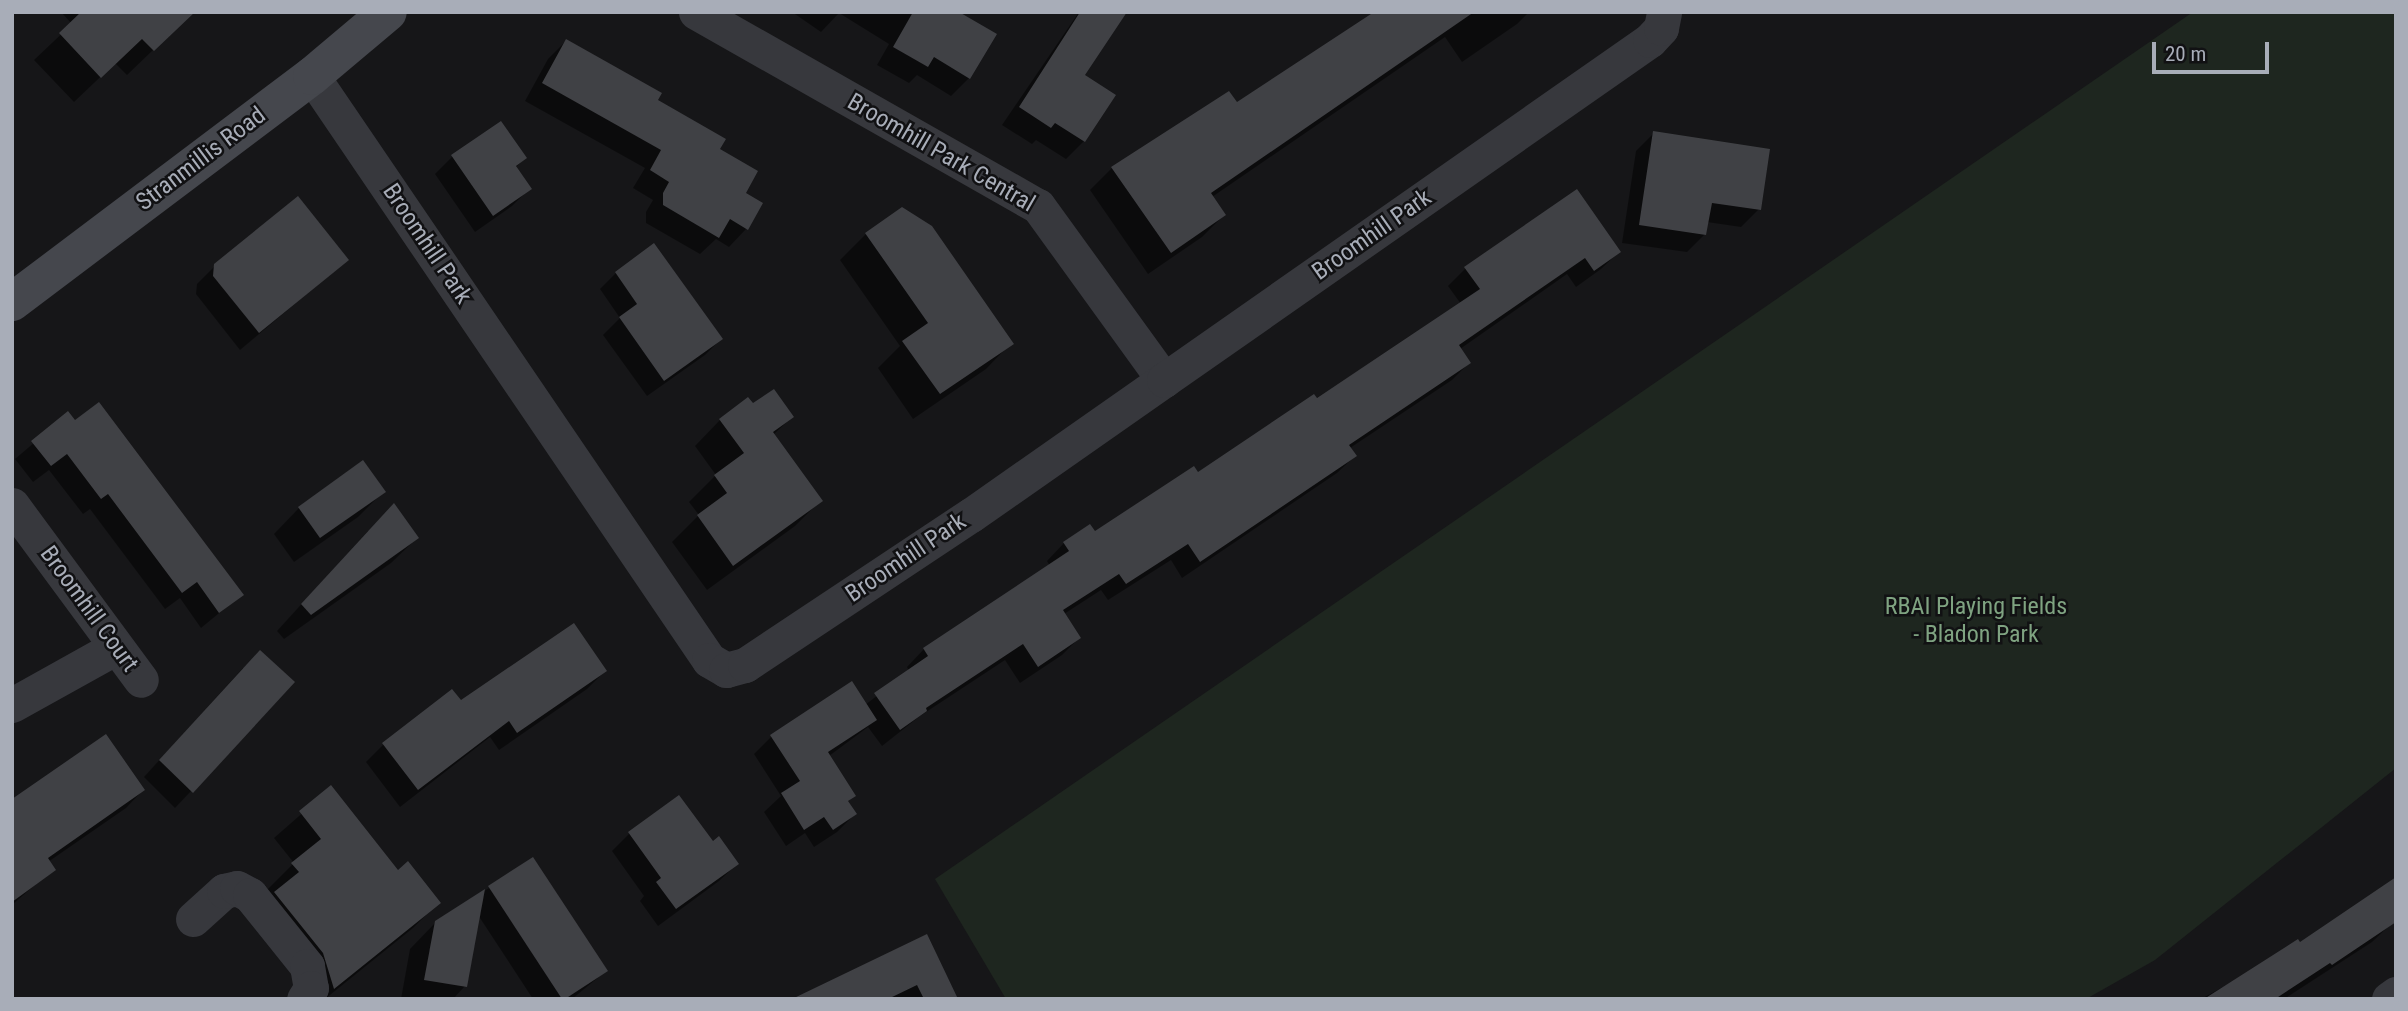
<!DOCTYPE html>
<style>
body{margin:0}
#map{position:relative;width:2408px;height:1011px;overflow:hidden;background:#161618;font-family:"Roboto Condensed",sans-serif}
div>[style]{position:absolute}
.green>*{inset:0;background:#1e261f}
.shadow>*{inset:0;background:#0007}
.building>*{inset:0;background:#404145}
.street>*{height:35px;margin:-17.5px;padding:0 17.5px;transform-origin:17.5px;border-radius:17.5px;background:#37383d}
.secondary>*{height:38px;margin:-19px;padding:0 19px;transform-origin:19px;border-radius:19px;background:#45474d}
span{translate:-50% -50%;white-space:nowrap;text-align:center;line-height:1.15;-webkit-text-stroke:5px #111113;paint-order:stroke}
.street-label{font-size:24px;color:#a8adb8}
.park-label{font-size:24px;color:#7fa381}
.frame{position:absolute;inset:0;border:14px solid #a8adb8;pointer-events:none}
.scale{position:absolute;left:2152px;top:42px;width:117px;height:32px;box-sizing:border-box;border:4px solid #a8adb8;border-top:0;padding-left:9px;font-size:21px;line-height:24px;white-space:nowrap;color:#a8adb8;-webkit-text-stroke:5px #111113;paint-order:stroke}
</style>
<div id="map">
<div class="green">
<div style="clip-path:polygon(2193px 12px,2396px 12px,2396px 768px,2155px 960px,2086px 999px,1006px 999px,935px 879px)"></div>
</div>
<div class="shadow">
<div style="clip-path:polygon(61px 12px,163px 12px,177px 27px,127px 75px,115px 63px,74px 102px,34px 60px,72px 24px)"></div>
<div style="clip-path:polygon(792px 12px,957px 12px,994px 35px,969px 78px,951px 96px,917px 75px,909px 83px,877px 65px,889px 44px,839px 13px,821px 32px)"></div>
<div style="clip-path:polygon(1079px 12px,1103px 12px,1083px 76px,1084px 141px,1066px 159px,1036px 140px,1032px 144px,1002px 125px)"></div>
<div style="clip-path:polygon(1377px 12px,1529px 12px,1517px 24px,1462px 62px,1445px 37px,1212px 197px,1224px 215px,1202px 237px,1148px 274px,1090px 190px,1112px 168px,1236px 104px)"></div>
<div style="clip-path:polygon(566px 41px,656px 100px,718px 149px,744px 193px,746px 229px,729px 247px,716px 239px,700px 254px,646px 223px,646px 212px,653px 200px,633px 188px,645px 168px,525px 101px,548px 59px)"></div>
<div style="clip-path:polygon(1654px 133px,1759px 209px,1741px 227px,1707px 222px,1705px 234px,1687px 252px,1622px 243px,1636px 151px)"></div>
<div style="clip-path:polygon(452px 157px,525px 158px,515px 168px,530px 188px,512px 206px,475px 232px,435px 174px)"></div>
<div style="clip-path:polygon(866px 234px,1011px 343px,986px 369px,913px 419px,878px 368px,900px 346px,840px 260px)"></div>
<div style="clip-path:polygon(1619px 252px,1601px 269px,1576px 287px,1567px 274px,1460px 349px,1469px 363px,1452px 380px,1350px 448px,1355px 456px,1337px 473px,1182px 578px,1171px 560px,1108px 600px,1101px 590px,1064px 614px,1079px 638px,1062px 655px,1020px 683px,1005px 660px,920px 716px,882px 746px,868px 727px,829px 756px,854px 796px,847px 802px,855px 814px,837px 832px,814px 847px,805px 833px,786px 846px,764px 812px,781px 796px,754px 754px,772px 736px,865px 705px,909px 671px,907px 667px,924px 649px,1050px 566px,1047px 561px,1064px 543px,1094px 534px,1198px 475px,1461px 304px,1448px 286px,1466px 268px)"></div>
<div style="clip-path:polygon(347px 260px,240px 350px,196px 294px,197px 284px,216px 265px)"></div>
<div style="clip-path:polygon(616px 273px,721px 339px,705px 355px,647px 396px,603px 335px,620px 318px,600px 289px)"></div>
<div style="clip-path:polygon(752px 406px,792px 417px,773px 435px,820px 501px,795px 526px,707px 590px,672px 542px,699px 515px,689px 502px,716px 475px,695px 446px,720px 420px)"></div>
<div style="clip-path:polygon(68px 414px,241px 595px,201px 628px,180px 598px,165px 609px,90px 509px,83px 514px,49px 470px,33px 482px,15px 459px)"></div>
<div style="clip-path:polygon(384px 491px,358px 517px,294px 562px,274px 534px,299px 508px)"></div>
<div style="clip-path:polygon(368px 531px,417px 538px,391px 563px,284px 639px,277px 631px)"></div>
<div style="clip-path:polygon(243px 668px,293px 683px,175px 808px,144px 777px)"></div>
<div style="clip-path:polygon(605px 671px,587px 689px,499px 750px,490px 737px,400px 807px,366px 762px,383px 745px,461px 703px)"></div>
<div style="clip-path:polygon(331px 788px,398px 872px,439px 902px,413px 928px,325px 999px,303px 999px,267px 890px,294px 863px,274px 838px)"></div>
<div style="clip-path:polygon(143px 790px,126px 808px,48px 862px,53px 869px,12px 905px,12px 825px)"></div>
<div style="clip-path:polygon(630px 833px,713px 843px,737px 864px,719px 881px,658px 926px,640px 901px,644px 896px,612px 851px)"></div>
<div style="clip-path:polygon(489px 888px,606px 971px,572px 999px,533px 999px,478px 915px,465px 986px,453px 999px,401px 999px,410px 949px,436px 922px)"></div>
<div style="clip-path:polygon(2390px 925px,2372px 942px,2284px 999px,2201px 999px,2300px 945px)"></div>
<div style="clip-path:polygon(926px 936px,956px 999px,817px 999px)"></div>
</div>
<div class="building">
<div style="clip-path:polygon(81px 12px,195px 12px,154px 51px,142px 39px,101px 78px,59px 33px)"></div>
<div style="clip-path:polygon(913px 12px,959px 12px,997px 34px,970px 79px,934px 57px,928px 67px,893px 47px)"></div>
<div style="clip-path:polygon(1080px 12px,1127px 12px,1085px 75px,1116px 95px,1085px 142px,1055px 123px,1051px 128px,1019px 107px)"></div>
<div style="clip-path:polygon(1374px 12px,1474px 12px,1211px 193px,1226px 215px,1171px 253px,1111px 167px,1229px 91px,1237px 102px)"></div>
<div style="clip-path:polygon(566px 39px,662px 93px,658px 100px,726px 139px,720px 149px,758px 171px,746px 193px,763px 203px,748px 230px,730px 219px,719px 238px,663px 205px,663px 193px,669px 182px,650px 170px,661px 150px,542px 83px)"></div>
<div style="clip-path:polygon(501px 121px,527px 158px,516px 166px,532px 189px,493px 216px,451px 155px)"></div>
<div style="clip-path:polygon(1653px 131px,1770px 149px,1761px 210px,1712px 203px,1706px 235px,1639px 225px)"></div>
<div style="clip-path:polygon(1577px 189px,1621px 252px,1594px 271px,1585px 258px,1459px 345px,1471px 363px,1349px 445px,1357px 456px,1200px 562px,1188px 544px,1126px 584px,1119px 574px,1063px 610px,1081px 638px,1038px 667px,1023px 644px,926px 708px,927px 711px,900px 730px,874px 693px,928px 656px,923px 648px,1069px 551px,1063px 542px,1090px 524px,1095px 531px,1194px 466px,1198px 472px,1314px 394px,1317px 398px,1480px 289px,1464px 267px)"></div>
<div style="clip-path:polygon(298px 196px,349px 260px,259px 333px,213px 276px,214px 264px)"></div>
<div style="clip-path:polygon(902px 207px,932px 226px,1014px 344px,940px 394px,902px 341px,928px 323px,865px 233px)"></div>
<div style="clip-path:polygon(654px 243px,723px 339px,664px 381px,619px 317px,637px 304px,615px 272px)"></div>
<div style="clip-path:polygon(774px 389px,794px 417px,773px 432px,823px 501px,733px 566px,697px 515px,727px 493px,714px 475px,744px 453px,719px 419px,748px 397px,753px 403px)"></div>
<div style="clip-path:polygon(99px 402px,244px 595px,219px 613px,197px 582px,182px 593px,108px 494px,101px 499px,67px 454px,51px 466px,31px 441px,68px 411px,75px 420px)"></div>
<div style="clip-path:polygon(363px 460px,386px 492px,320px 538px,298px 507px)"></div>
<div style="clip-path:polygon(394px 503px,419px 538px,311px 615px,301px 604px)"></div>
<div style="clip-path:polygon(574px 623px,607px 671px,517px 733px,509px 721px,418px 790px,382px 743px,452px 689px,461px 700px)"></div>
<div style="clip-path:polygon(260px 650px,295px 682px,193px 793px,159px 760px)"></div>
<div style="clip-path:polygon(852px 681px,877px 720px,828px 752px,856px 796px,848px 801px,857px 814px,833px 830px,824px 817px,804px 830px,781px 793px,800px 781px,770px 735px)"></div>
<div style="clip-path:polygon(106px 734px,145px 790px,48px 858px,56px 870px,12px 902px,12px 799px)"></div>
<div style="clip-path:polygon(331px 785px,398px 870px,408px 861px,441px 903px,334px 989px,323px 953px,274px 892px,299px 872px,291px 863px,321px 839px,299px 811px)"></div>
<div style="clip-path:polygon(679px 795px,713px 841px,719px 836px,739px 864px,676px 909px,656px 882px,661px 878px,628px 832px)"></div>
<div style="clip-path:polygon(533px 857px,608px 971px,565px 999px,562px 999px,488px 886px)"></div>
<div style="clip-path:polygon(2396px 877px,2396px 922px,2332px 965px,2330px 963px,2275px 999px,2204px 999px,2298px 939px,2300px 942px)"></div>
<div style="clip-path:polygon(485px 889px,467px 987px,424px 980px,435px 921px)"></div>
<div style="clip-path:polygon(927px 934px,958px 999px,924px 999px,917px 985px,888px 999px,792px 999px)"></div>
</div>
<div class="street">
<div style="left:696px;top:12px;width:393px;rotate:29.6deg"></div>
<div style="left:1038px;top:206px;width:215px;rotate:54.1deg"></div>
<div style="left:312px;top:76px;width:706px;rotate:55.79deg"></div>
<div style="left:709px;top:660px;width:20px;rotate:30deg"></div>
<div style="left:726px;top:670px;width:20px;rotate:-15deg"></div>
<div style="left:745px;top:665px;width:271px;rotate:-33.6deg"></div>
<div style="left:971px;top:515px;width:236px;rotate:-35deg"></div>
<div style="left:1164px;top:380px;width:593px;rotate:-34.98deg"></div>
<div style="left:1650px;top:40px;width:16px;rotate:-47deg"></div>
<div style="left:1661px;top:28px;width:16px;rotate:-79deg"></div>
<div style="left:12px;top:505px;width:217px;rotate:53.6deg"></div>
<div style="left:12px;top:705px;width:119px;rotate:-29.1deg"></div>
<div style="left:193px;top:919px;width:42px;rotate:-42.1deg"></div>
<div style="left:224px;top:891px;width:13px;rotate:-13deg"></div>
<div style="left:237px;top:888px;width:15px;rotate:28deg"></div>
<div style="left:250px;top:895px;width:91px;rotate:51.2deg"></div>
<div style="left:307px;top:966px;width:22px;rotate:80deg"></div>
<div style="left:311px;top:988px;width:13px;rotate:122deg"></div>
<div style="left:2389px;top:999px;width:9px;rotate:-36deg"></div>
</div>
<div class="secondary">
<div style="left:12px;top:302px;width:376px;rotate:-37deg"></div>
<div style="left:312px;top:76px;width:99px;rotate:-40.1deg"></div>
</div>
<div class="street-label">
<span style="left:941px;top:153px;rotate:30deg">Broomhill Park Central</span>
<span style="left:201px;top:159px;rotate:-37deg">Stranmillis Road</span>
<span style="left:1372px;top:235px;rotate:-35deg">Broomhill Park</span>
<span style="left:427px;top:244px;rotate:56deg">Broomhill Park</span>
<span style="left:906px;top:558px;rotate:-34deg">Broomhill Park</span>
<span style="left:89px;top:609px;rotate:54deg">Broomhill Court</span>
</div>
<div class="park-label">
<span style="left:1976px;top:621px">RBAI Playing Fields<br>- Bladon Park</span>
</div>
<div class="frame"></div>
<div class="scale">20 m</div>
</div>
